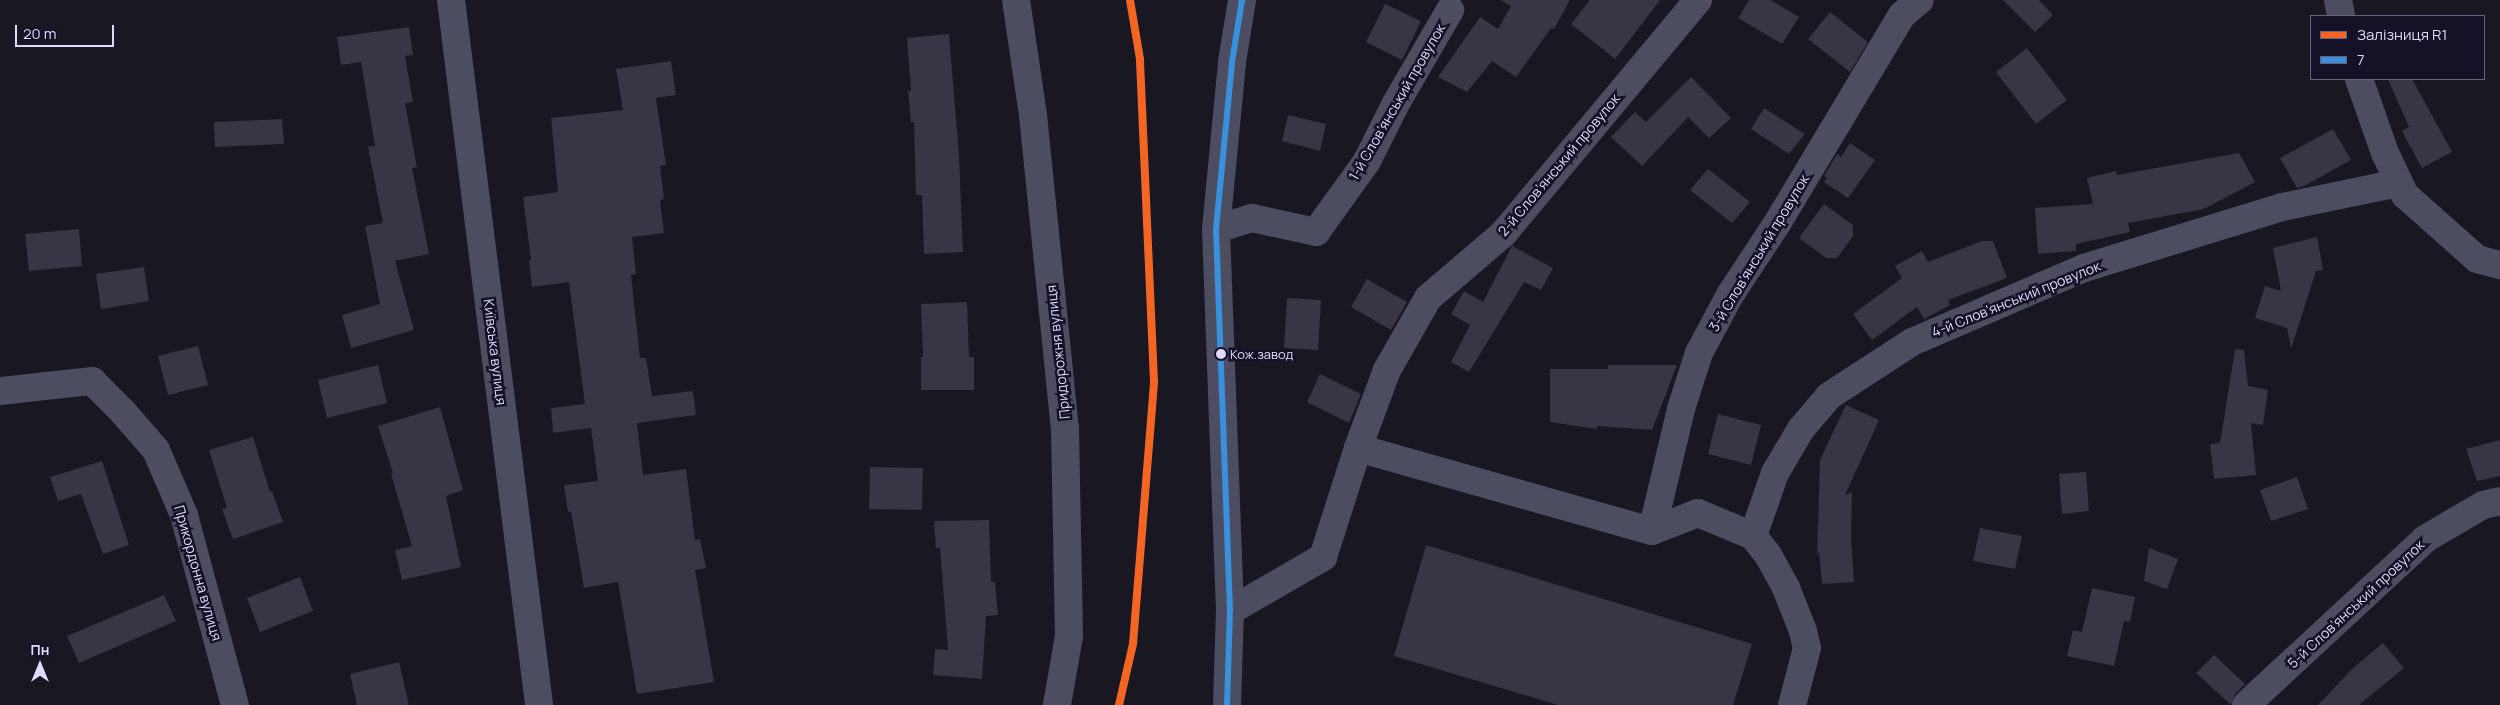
<!DOCTYPE html>
<meta charset="utf-8">
<style>
body{margin:0}
#map{position:relative;width:2500px;height:705px;overflow:hidden;background:#181722;font-family:Manrope,sans-serif}
div>[style]{position:absolute}
.building>*{inset:0;background:#383544}
.minor>*{height:28px;margin:-14px;padding:0 14px;transform-origin:14px;border-radius:14px;background:#4d4d62}
.bus-1>*{height:6px;margin:-3px;padding:0 3px;transform-origin:3px;border-radius:3px;background:#3a90db}
.rail-1>*{height:8px;margin:-4px;padding:0 4px;transform-origin:4px;border-radius:4px;background:#f26522}
.dots>*{width:14px;height:14px;translate:-50% -50%;box-sizing:border-box;border:2px solid #151227;border-radius:50%}
span{translate:-50% -50%;white-space:nowrap;text-align:center;line-height:1.15;-webkit-text-stroke:5px #151227;paint-order:stroke}
.bus-label{font-size:13px;color:#dedbfd}
.left{translate:0 -50%;text-align:left}
.street-label{font-size:14px;color:#dedbfd}
.legend{position:absolute;left:2310px;top:15px;width:175px;height:65px;box-sizing:border-box;background:#151227;border:1px solid #65627d;margin:0;padding:6px 9px;list-style:none;font-size:15px;color:#dedbfd}
.legend li{display:flex;align-items:center;gap:10px;height:25px}
.legend b{width:25px;border:1px solid #65627d}
.north{position:absolute;left:15px;top:640px;width:50px;height:50px;-webkit-text-stroke:4px #151227;paint-order:stroke;rotate:0deg;font-size:14px;font-weight:700;line-height:20px;text-align:center;color:#dedbfd}
.north::after{content:'';display:block;margin:auto;width:18px;height:22px;background:#dedbfd;clip-path:polygon(50% 0,100% 100%,50% 72%,0 100%)}
.scale{position:absolute;left:15px;top:25px;width:99px;height:22px;box-sizing:border-box;border:2px solid #dedbfd;border-top:0;padding-left:6px;font-size:15px;line-height:18px;white-space:nowrap;color:#dedbfd;-webkit-text-stroke:4px #151227;paint-order:stroke}
</style>
<div id="map">
<div class="building">
<div style="clip-path:polygon(1500px 0,1570px 0,1554px 29px,1551px 28px,1516px 77px,1492px 61px,1467px 92px,1438px 77px,1480px 17px,1498px 29px,1511px 6px)"></div>
<div style="clip-path:polygon(1590px 0,1660px 0,1615px 59px,1571px 24px)"></div>
<div style="clip-path:polygon(1749px 0,1771px 0,1799px 17px,1782px 44px,1738px 18px)"></div>
<div style="clip-path:polygon(2003px 0,2039px 0,2053px 15px,2035px 32px)"></div>
<div style="clip-path:polygon(1385px 4px,1421px 21px,1402px 60px,1366px 42px)"></div>
<div style="clip-path:polygon(1830px 12px,1868px 42px,1850px 72px,1808px 39px)"></div>
<div style="clip-path:polygon(409px 27px,413px 55px,405px 56px,413px 102px,405px 103px,417px 167px,412px 168px,429px 254px,395px 261px,414px 330px,351px 348px,342px 315px,380px 304px,365px 226px,383px 223px,368px 147px,375px 146px,361px 62px,341px 65px,337px 37px)"></div>
<div style="clip-path:polygon(949px 34px,959px 155px,963px 252px,924px 254px,922px 195px,916px 195px,914px 122px,911px 122px,908px 91px,911px 91px,907px 38px)"></div>
<div style="clip-path:polygon(2027px 48px,2067px 100px,2036px 124px,1996px 72px)"></div>
<div style="clip-path:polygon(671px 61px,676px 95px,656px 98px,666px 165px,660px 166px,664px 199px,660px 200px,664px 233px,632px 237px,636px 274px,631px 275px,640px 358px,646px 358px,652px 396px,693px 391px,696px 415px,637px 423px,643px 475px,686px 469px,695px 540px,700px 539px,706px 568px,695px 570px,714px 682px,637px 694px,618px 582px,584px 588px,571px 511px,568px 512px,564px 485px,598px 481px,591px 428px,553px 433px,551px 408px,585px 404px,569px 282px,532px 287px,529px 260px,531px 260px,523px 197px,558px 192px,551px 118px,623px 110px,616px 69px)"></div>
<div style="clip-path:polygon(1691px 77px,1731px 118px,1709px 138px,1688px 117px,1642px 166px,1611px 137px,1635px 112px,1646px 122px)"></div>
<div style="clip-path:polygon(2388px 79px,2412px 79px,2452px 152px,2422px 168px,2402px 131px,2409px 127px)"></div>
<div style="clip-path:polygon(1764px 108px,1805px 134px,1789px 154px,1751px 129px)"></div>
<div style="clip-path:polygon(1288px 115px,1326px 124px,1320px 151px,1282px 141px)"></div>
<div style="clip-path:polygon(282px 119px,284px 144px,215px 147px,214px 122px)"></div>
<div style="clip-path:polygon(2333px 129px,2351px 160px,2304px 186px,2297px 188px,2280px 158px)"></div>
<div style="clip-path:polygon(1850px 143px,1875px 160px,1848px 198px,1824px 182px,1827px 178px,1824px 176px,1836px 156px,1838px 154px,1841px 157px)"></div>
<div style="clip-path:polygon(2239px 153px,2255px 182px,2204px 209px,2128px 223px,2130px 232px,2076px 244px,2076px 251px,2038px 254px,2035px 208px,2093px 204px,2087px 178px,2116px 171px,2117px 175px)"></div>
<div style="clip-path:polygon(1708px 169px,1750px 202px,1732px 223px,1690px 190px)"></div>
<div style="clip-path:polygon(1824px 204px,1853px 225px,1853px 236px,1837px 258px,1826px 258px,1799px 238px)"></div>
<div style="clip-path:polygon(79px 229px,82px 266px,29px 271px,25px 234px)"></div>
<div style="clip-path:polygon(2317px 237px,2323px 270px,2316px 271px,2291px 349px,2287px 328px,2255px 318px,2265px 286px,2281px 291px,2273px 248px)"></div>
<div style="clip-path:polygon(1982px 241px,1993px 241px,2007px 278px,1948px 300px,1950px 305px,1924px 319px,1917px 307px,1872px 340px,1853px 314px,1902px 278px,1895px 266px,1922px 251px,1928px 262px)"></div>
<div style="clip-path:polygon(1512px 246px,1553px 268px,1541px 290px,1524px 282px,1469px 372px,1451px 362px,1470px 325px,1451px 314px,1464px 291px,1483px 302px)"></div>
<div style="clip-path:polygon(144px 267px,149px 301px,101px 309px,96px 274px)"></div>
<div style="clip-path:polygon(1367px 279px,1407px 302px,1391px 330px,1351px 307px)"></div>
<div style="clip-path:polygon(1287px 298px,1321px 300px,1318px 350px,1284px 348px)"></div>
<div style="clip-path:polygon(967px 302px,969px 357px,974px 357px,974px 390px,921px 390px,921px 357px,923px 357px,921px 304px)"></div>
<div style="clip-path:polygon(198px 346px,208px 385px,168px 395px,158px 356px)"></div>
<div style="clip-path:polygon(2235px 349px,2244px 350px,2248px 386px,2268px 390px,2263px 425px,2251px 423px,2256px 475px,2214px 479px,2210px 444px,2220px 443px)"></div>
<div style="clip-path:polygon(378px 365px,387px 403px,327px 418px,318px 380px)"></div>
<div style="clip-path:polygon(1608px 365px,1677px 365px,1652px 430px,1597px 426px,1597px 429px,1550px 422px,1550px 369px,1608px 369px)"></div>
<div style="clip-path:polygon(1320px 374px,1361px 394px,1349px 423px,1307px 402px)"></div>
<div style="clip-path:polygon(1846px 405px,1879px 420px,1845px 495px,1852px 492px,1851px 537px,1854px 582px,1822px 584px,1819px 551px,1817px 556px,1820px 460px)"></div>
<div style="clip-path:polygon(440px 407px,463px 490px,446px 496px,461px 567px,402px 580px,395px 550px,412px 546px,391px 474px,393px 473px,378px 426px)"></div>
<div style="clip-path:polygon(1718px 414px,1761px 425px,1751px 465px,1708px 454px)"></div>
<div style="clip-path:polygon(253px 437px,270px 492px,272px 491px,283px 522px,233px 539px,222px 509px,227px 508px,209px 450px)"></div>
<div style="clip-path:polygon(2500px 440px,2500px 476px,2477px 481px,2466px 449px)"></div>
<div style="clip-path:polygon(102px 461px,129px 545px,103px 554px,81px 494px,58px 501px,50px 477px)"></div>
<div style="clip-path:polygon(870px 467px,923px 468px,922px 510px,869px 509px)"></div>
<div style="clip-path:polygon(2086px 472px,2089px 511px,2062px 514px,2059px 474px)"></div>
<div style="clip-path:polygon(2297px 477px,2308px 509px,2271px 521px,2260px 490px)"></div>
<div style="clip-path:polygon(989px 520px,991px 582px,995px 582px,998px 615px,986px 616px,982px 679px,933px 675px,935px 649px,948px 650px,940px 548px,936px 548px,934px 521px)"></div>
<div style="clip-path:polygon(1980px 528px,2022px 536px,2015px 569px,1973px 561px)"></div>
<div style="clip-path:polygon(1426px 545px,1752px 644px,1733px 705px,1558px 705px,1394px 656px)"></div>
<div style="clip-path:polygon(2149px 548px,2178px 559px,2167px 589px,2144px 581px)"></div>
<div style="clip-path:polygon(300px 577px,313px 611px,260px 632px,247px 598px)"></div>
<div style="clip-path:polygon(2092px 588px,2135px 597px,2130px 622px,2124px 621px,2114px 666px,2067px 656px,2073px 630px,2082px 632px)"></div>
<div style="clip-path:polygon(164px 595px,176px 621px,79px 663px,67px 636px)"></div>
<div style="clip-path:polygon(2383px 643px,2404px 668px,2359px 705px,2318px 705px,2352px 669px)"></div>
<div style="clip-path:polygon(2214px 655px,2245px 684px,2235px 694px,2231px 705px,2196px 673px)"></div>
<div style="clip-path:polygon(399px 662px,409px 705px,357px 705px,350px 674px)"></div>
</div>
<div class="minor">
<div style="left:451px;top:0;width:710px;rotate:82.88deg"></div>
<div style="left:1016px;top:0;width:116px;rotate:81.6deg"></div>
<div style="left:1033px;top:115px;width:315px;rotate:84.2deg"></div>
<div style="left:1065px;top:428px;width:208px;rotate:88.9deg"></div>
<div style="left:1069px;top:636px;width:70px;rotate:99.9deg"></div>
<div style="left:2338px;top:0;width:16px;rotate:79deg"></div>
<div style="left:2359px;top:79px;width:78px;rotate:70.6deg"></div>
<div style="left:2385px;top:153px;width:47px;rotate:64.5deg"></div>
<div style="left:2405px;top:195px;width:96px;rotate:41.6deg"></div>
<div style="left:2477px;top:259px;width:24px;rotate:15deg"></div>
<div style="left:1216px;top:229px;width:38px;rotate:-17deg"></div>
<div style="left:1252px;top:218px;width:66px;rotate:12.3deg"></div>
<div style="left:1316px;top:232px;width:87px;rotate:-54.3deg"></div>
<div style="left:1367px;top:161px;width:63px;rotate:-63.4deg"></div>
<div style="left:1395px;top:105px;width:110px;rotate:-59.9deg"></div>
<div style="left:0;top:391px;width:93px;rotate:-6.2deg"></div>
<div style="left:92px;top:381px;width:44px;rotate:45deg"></div>
<div style="left:123px;top:412px;width:50px;rotate:49deg"></div>
<div style="left:156px;top:450px;width:71px;rotate:66.7deg"></div>
<div style="left:184px;top:515px;width:197px;rotate:75deg"></div>
<div style="left:1358px;top:448px;width:305px;rotate:15.8deg"></div>
<div style="left:1652px;top:531px;width:49px;rotate:-21.4deg"></div>
<div style="left:1698px;top:513px;width:60px;rotate:22.7deg"></div>
<div style="left:1753px;top:536px;width:24px;rotate:52deg"></div>
<div style="left:1768px;top:555px;width:38px;rotate:61deg"></div>
<div style="left:1786px;top:588px;width:46px;rotate:68.4deg"></div>
<div style="left:1803px;top:631px;width:17px;rotate:77deg"></div>
<div style="left:1807px;top:648px;width:59px;rotate:104.7deg"></div>
<div style="left:1652px;top:531px;width:125px;rotate:-76.6deg"></div>
<div style="left:1681px;top:409px;width:59px;rotate:-72.2deg"></div>
<div style="left:1699px;top:353px;width:66px;rotate:-61.9deg"></div>
<div style="left:1730px;top:295px;width:87px;rotate:-56.7deg"></div>
<div style="left:1778px;top:222px;width:241px;rotate:-59.1deg"></div>
<div style="left:1902px;top:15px;width:23px;rotate:-40deg"></div>
<div style="left:1753px;top:536px;width:67px;rotate:-70.8deg"></div>
<div style="left:1775px;top:473px;width:51px;rotate:-59.4deg"></div>
<div style="left:1801px;top:429px;width:43px;rotate:-49.7deg"></div>
<div style="left:1829px;top:396px;width:99px;rotate:-33deg"></div>
<div style="left:1912px;top:342px;width:187px;rotate:-23.3deg"></div>
<div style="left:2084px;top:268px;width:207px;rotate:-17.1deg"></div>
<div style="left:2282px;top:207px;width:119px;rotate:-11.6deg"></div>
<div style="left:1230px;top:611px;width:108px;rotate:-30.1deg"></div>
<div style="left:1323px;top:557px;width:114px;rotate:-72.2deg"></div>
<div style="left:1358px;top:448px;width:83px;rotate:-69.6deg"></div>
<div style="left:1387px;top:370px;width:83px;rotate:-60.3deg"></div>
<div style="left:1428px;top:298px;width:99px;rotate:-40.5deg"></div>
<div style="left:1503px;top:234px;width:305px;rotate:-50.2deg"></div>
<div style="left:1227px;top:705px;width:94px;rotate:-88.2deg"></div>
<div style="left:1230px;top:611px;width:382px;rotate:-92.1deg"></div>
<div style="left:1216px;top:229px;width:168px;rotate:-84.5deg"></div>
<div style="left:1232px;top:62px;width:63px;rotate:-80.8deg"></div>
<div style="left:2246px;top:705px;width:244px;rotate:-42.8deg"></div>
<div style="left:2425px;top:539px;width:67px;rotate:-30.4deg"></div>
<div style="left:2483px;top:505px;width:17px;rotate:-13deg"></div>
</div>
<div class="bus-1">
<div style="left:1227px;top:705px;width:94px;rotate:-88.2deg"></div>
<div style="left:1230px;top:611px;width:382px;rotate:-92.1deg"></div>
<div style="left:1216px;top:229px;width:168px;rotate:-84.5deg"></div>
<div style="left:1232px;top:62px;width:63px;rotate:-80.8deg"></div>
</div>
<div class="rail-1">
<div style="left:1119px;top:705px;width:63px;rotate:-77.1deg"></div>
<div style="left:1133px;top:644px;width:263px;rotate:-85.4deg"></div>
<div style="left:1154px;top:382px;width:323px;rotate:-92.5deg"></div>
<div style="left:1140px;top:59px;width:60px;rotate:-99.6deg"></div>
</div>
<div class="dots">
<div style="left:1221px;top:354px;background:#dedbfd"></div>
</div>
<div class="bus-label">
<span class="left" style="left:1230px;top:354px">Кож.завод</span>
</div>
<div class="street-label">
<span style="left:1397px;top:102px;rotate:-60deg">1-й Слов’янський провулок</span>
<span style="left:1559px;top:165px;rotate:-50deg">2-й Слов’янський провулок</span>
<span style="left:1759px;top:253px;rotate:-59deg">3-й Слов’янський провулок</span>
<span style="left:2016px;top:299px;rotate:-22deg">4-й Слов’янський провулок</span>
<span style="left:495px;top:352px;rotate:83deg">Київська вулиця</span>
<span style="left:1058px;top:352px;rotate:-96deg">Придорожня вулиця</span>
<span style="left:198px;top:573px;rotate:74deg">Прикордонна вулиця</span>
<span style="left:2356px;top:604px;rotate:-43deg">5-й Слов’янський провулок</span>
</div>
<ul class="legend">
<li><b style="height:6px;background:#f26522"></b>Залізниця R1</li>
<li><b style="height:6px;background:#3a90db"></b>7</li>
</ul>
<div class="north">Пн</div>
<div class="scale">20 m</div>
</div>
